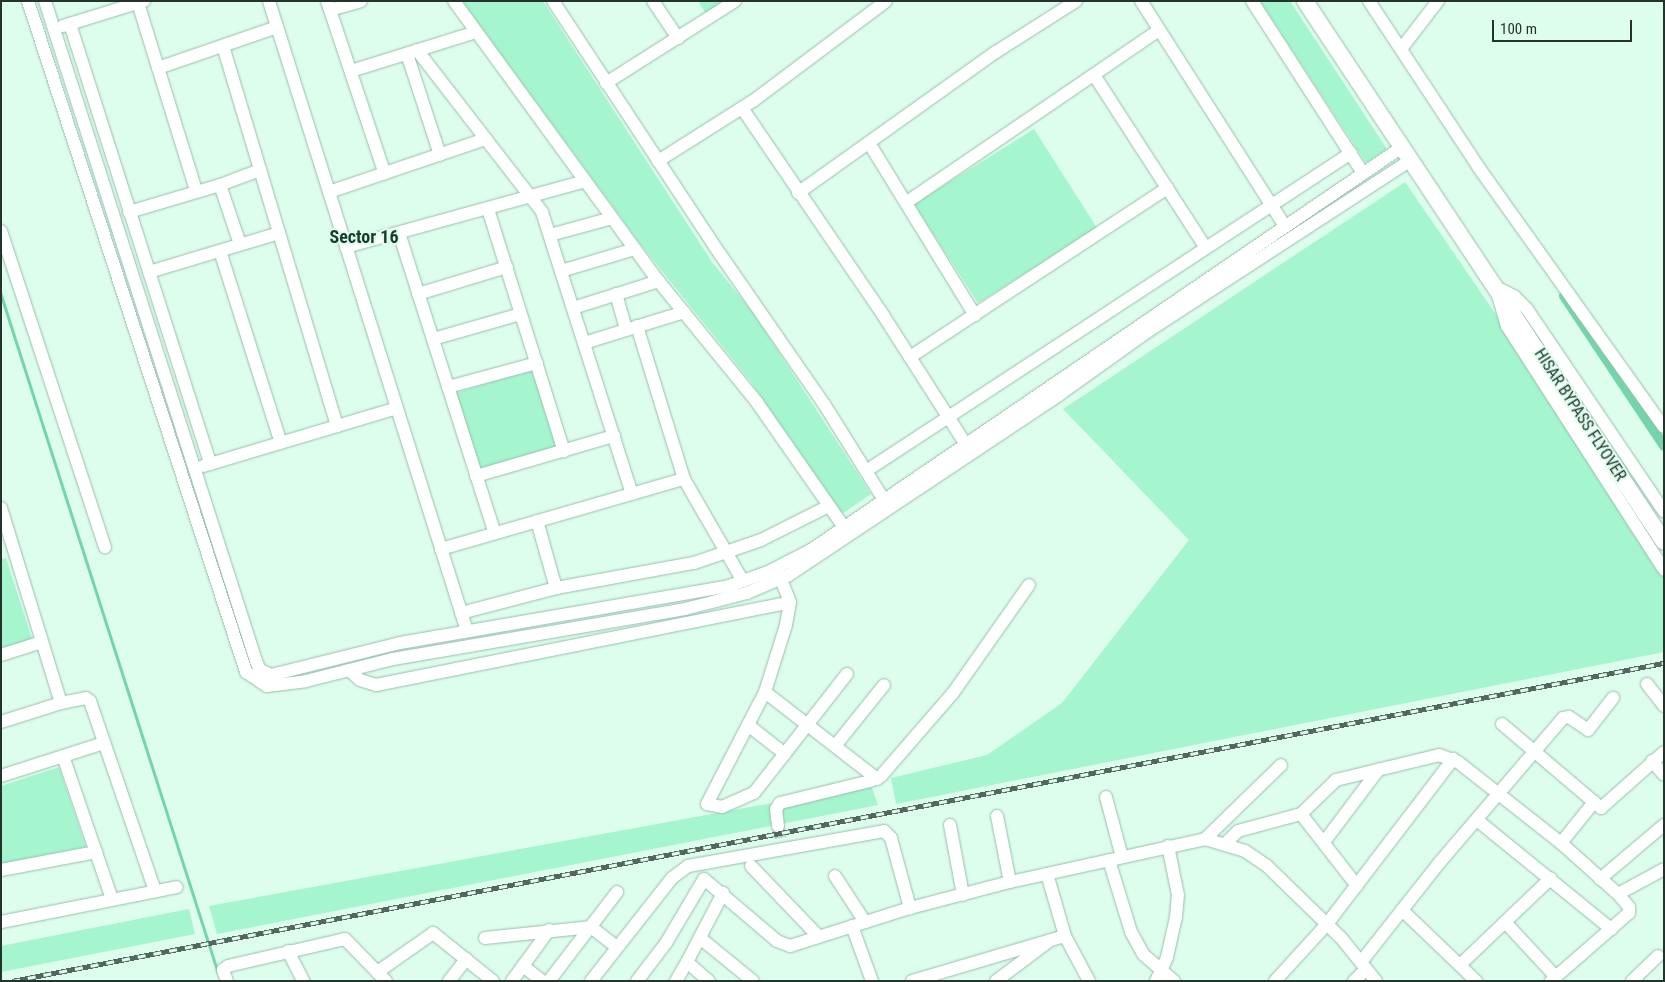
<!DOCTYPE html>
<style>
body{margin:0}
#map{position:relative;width:1665px;height:982px;overflow:hidden;background:#ddfded;font-family:"Roboto Condensed",sans-serif}
div>[style]{position:absolute}
.green>*{inset:0;background:#a5f5cf}
.stream>*{height:2.5px;margin:-1.25px;padding:0 1.25px;transform-origin:1.25px;border-radius:1.25px;background:#74d5ab}
.canal>*{height:10px;margin:-5px;padding:0 5px;transform-origin:5px;border-radius:5px;background:#74d5ab}
.minor-tunnel>*{height:12px;margin-top:-6px;transform-origin:0;background:repeating-linear-gradient(90deg,#b8d5c7 0 12px,transparent 0 18px)}
.roads{filter:drop-shadow(0 0 1px #97beab) drop-shadow(0 0 1px #97beab)}
.minor>*{height:12px;margin:-6px;padding:0 6px;transform-origin:6px;border-radius:6px;background:#fff}
.major>*{height:16px;margin:-8px;padding:0 8px;transform-origin:8px;border-radius:8px;background:#fff}
.rail>*{height:4.5px;margin-top:-2.25px;transform-origin:0;background:repeating-linear-gradient(90deg,#ddfded 0 8px,#53675e 0 16px);box-sizing:border-box;border-block:1px solid #53675e}
span{translate:-50% -50%;white-space:nowrap;text-align:center;line-height:1.15;-webkit-text-stroke:4px #ddfded;paint-order:stroke}
.street-label{font-size:16px;color:#24342d}
.neighbourhood-label{font-size:18px;color:#1a3e2e;font-weight:700}
.frame{position:absolute;inset:0;border:2px solid #24342d;pointer-events:none}
.scale{position:absolute;left:1492px;top:20px;width:140px;height:22px;box-sizing:border-box;border:2px solid #24342d;border-top:0;padding-left:6px;font-size:15px;line-height:18px;white-space:nowrap;color:#24342d;-webkit-text-stroke:4px #ddfded;paint-order:stroke}
</style>
<div id="map">
<div class="green">
<div style="clip-path:polygon(462px 1px,543px 1px,712px 262px,754px 314px,871px 494px,842px 514px,751px 382px,641px 245px)"></div>
<div style="clip-path:polygon(698px 1px,725px 1px,706px 14px)"></div>
<div style="clip-path:polygon(1260px 1px,1290px 1px,1387px 149px,1366px 163px)"></div>
<div style="clip-path:polygon(1034px 129px,1097px 228px,978px 303px,914px 204px)"></div>
<div style="clip-path:polygon(1405px 182px,1664px 559px,1664px 652px,896px 804px,891px 778px,987px 755px,1062px 703px,1189px 540px,1063px 409px)"></div>
<div style="clip-path:polygon(532px 369px,557px 447px,480px 471px,456px 393px)"></div>
<div style="clip-path:polygon(6px 558px,32px 639px,1px 648px,1px 559px)"></div>
<div style="clip-path:polygon(59px 767px,86px 847px,1px 864px,1px 786px)"></div>
<div style="clip-path:polygon(871px 785px,878px 805px,217px 934px,209px 906px)"></div>
<div style="clip-path:polygon(189px 909px,195px 934px,1px 972px,1px 946px)"></div>
</div>
<div class="stream">
<div style="left:1px;top:294px;width:712px;rotate:72.25deg"></div>
</div>
<div class="canal">
<div style="left:1564px;top:296px;width:180px;rotate:56.3deg"></div>
</div>
<div class="minor-tunnel">
<div style="left:778px;top:826px;width:15px;rotate:79deg"></div>
</div>
<div class="roads">
<div class="minor">
<div style="left:28px;top:1px;width:706px;rotate:72deg"></div>
<div style="left:246px;top:672px;width:25px;rotate:34deg"></div>
<div style="left:267px;top:686px;width:39px;rotate:-7deg"></div>
<div style="left:306px;top:681px;width:90px;rotate:-14.2deg"></div>
<div style="left:393px;top:659px;width:296px;rotate:-9.7deg"></div>
<div style="left:685px;top:609px;width:64px;rotate:-14.5deg"></div>
<div style="left:747px;top:593px;width:46px;rotate:-23.2deg"></div>
<div style="left:789px;top:575px;width:324px;rotate:-33.7deg"></div>
<div style="left:1059px;top:395px;width:108px;rotate:-35.6deg"></div>
<div style="left:1147px;top:332px;width:315px;rotate:-33.1deg"></div>
<div style="left:45px;top:1px;width:693px;rotate:72.27deg"></div>
<div style="left:256px;top:661px;width:10px;rotate:66deg"></div>
<div style="left:260px;top:670px;width:12px;rotate:24deg"></div>
<div style="left:271px;top:675px;width:133px;rotate:-13.9deg"></div>
<div style="left:400px;top:643px;width:334px;rotate:-9.8deg"></div>
<div style="left:729px;top:586px;width:41px;rotate:-19.7deg"></div>
<div style="left:768px;top:572px;width:48px;rotate:-27.1deg"></div>
<div style="left:811px;top:550px;width:715px;rotate:-34.29deg"></div>
<div style="left:269px;top:1px;width:660px;rotate:72.55deg"></div>
<div style="left:327px;top:1px;width:182px;rotate:71.5deg"></div>
<div style="left:454px;top:1px;width:343px;rotate:53.9deg"></div>
<div style="left:656px;top:278px;width:159px;rotate:50.9deg"></div>
<div style="left:756px;top:401px;width:161px;rotate:55.1deg"></div>
<div style="left:553px;top:1px;width:303px;rotate:56.6deg"></div>
<div style="left:720px;top:254px;width:183px;rotate:55.3deg"></div>
<div style="left:824px;top:404px;width:119px;rotate:58deg"></div>
<div style="left:653px;top:1px;width:45px;rotate:56deg"></div>
<div style="left:1141px;top:1px;width:267px;rotate:57.4deg"></div>
<div style="left:1252px;top:1px;width:205px;rotate:57.2deg"></div>
<div style="left:1369px;top:1px;width:200px;rotate:56.6deg"></div>
<div style="left:1479px;top:168px;width:318px;rotate:54.5deg"></div>
<div style="left:138px;top:3px;width:196px;rotate:72.8deg"></div>
<div style="left:330px;top:10px;width:32px;rotate:-16deg"></div>
<div style="left:70px;top:24px;width:462px;rotate:72.3deg"></div>
<div style="left:63px;top:26px;width:85px;rotate:-17.2deg"></div>
<div style="left:223px;top:46px;width:397px;rotate:73.3deg"></div>
<div style="left:1401px;top:49px;width:61px;rotate:-52.4deg"></div>
<div style="left:417px;top:50px;width:205px;rotate:52.3deg"></div>
<div style="left:542px;top:212px;width:296px;rotate:72.3deg"></div>
<div style="left:407px;top:54px;width:106px;rotate:71.9deg"></div>
<div style="left:158px;top:68px;width:126px;rotate:-19deg"></div>
<div style="left:351px;top:71px;width:131px;rotate:-17.3deg"></div>
<div style="left:1094px;top:75px;width:206px;rotate:57.1deg"></div>
<div style="left:606px;top:83px;width:153px;rotate:-32.4deg"></div>
<div style="left:742px;top:108px;width:250px;rotate:55.7deg"></div>
<div style="left:883px;top:315px;width:152px;rotate:57.4deg"></div>
<div style="left:869px;top:143px;width:202px;rotate:58.4deg"></div>
<div style="left:658px;top:161px;width:112px;rotate:-32.3deg"></div>
<div style="left:753px;top:101px;width:166px;rotate:-36.9deg"></div>
<div style="left:220px;top:185px;width:62px;rotate:71.3deg"></div>
<div style="left:329px;top:192px;width:166px;rotate:-18.7deg"></div>
<div style="left:798px;top:193px;width:243px;rotate:-35.5deg"></div>
<div style="left:996px;top:52px;width:95px;rotate:-32.5deg"></div>
<div style="left:907px;top:202px;width:305px;rotate:-34.3deg"></div>
<div style="left:488px;top:209px;width:254px;rotate:72.6deg"></div>
<div style="left:129px;top:212px;width:95px;rotate:-16.5deg"></div>
<div style="left:220px;top:185px;width:43px;rotate:-20.6deg"></div>
<div style="left:1px;top:231px;width:333px;rotate:71.8deg"></div>
<div style="left:399px;top:233px;width:315px;rotate:72.3deg"></div>
<div style="left:550px;top:235px;width:64px;rotate:-15.3deg"></div>
<div style="left:346px;top:247px;width:248px;rotate:-15.4deg"></div>
<div style="left:220px;top:251px;width:201px;rotate:72.4deg"></div>
<div style="left:561px;top:271px;width:77px;rotate:-16.6deg"></div>
<div style="left:149px;top:272px;width:136px;rotate:-16.7deg"></div>
<div style="left:1496px;top:287px;width:20px;rotate:27deg"></div>
<div style="left:1514px;top:296px;width:18px;rotate:45deg"></div>
<div style="left:1527px;top:309px;width:244px;rotate:55.9deg"></div>
<div style="left:418px;top:294px;width:93px;rotate:-16.9deg"></div>
<div style="left:616px;top:294px;width:37px;rotate:74deg"></div>
<div style="left:1498px;top:295px;width:32px;rotate:74deg"></div>
<div style="left:1507px;top:326px;width:290px;rotate:57.2deg"></div>
<div style="left:573px;top:308px;width:90px;rotate:-17.4deg"></div>
<div style="left:433px;top:339px;width:91px;rotate:-15.9deg"></div>
<div style="left:584px;top:343px;width:105px;rotate:-17.2deg"></div>
<div style="left:910px;top:357px;width:308px;rotate:-33.3deg"></div>
<div style="left:448px;top:387px;width:92px;rotate:-15.1deg"></div>
<div style="left:203px;top:466px;width:202px;rotate:-16.6deg"></div>
<div style="left:866px;top:471px;width:580px;rotate:-33.25deg"></div>
<div style="left:476px;top:476px;width:144px;rotate:-16.2deg"></div>
<div style="left:684px;top:479px;width:118px;rotate:60deg"></div>
<div style="left:1px;top:508px;width:204px;rotate:72.9deg"></div>
<div style="left:537px;top:521px;width:70px;rotate:74.2deg"></div>
<div style="left:441px;top:549px;width:253px;rotate:-16.1deg"></div>
<div style="left:684px;top:479px;width:160px;rotate:-107.1deg"></div>
<div style="left:778px;top:572px;width:32px;rotate:68deg"></div>
<div style="left:790px;top:602px;width:23px;rotate:100deg"></div>
<div style="left:786px;top:625px;width:70px;rotate:107.4deg"></div>
<div style="left:765px;top:692px;width:126px;rotate:117.4deg"></div>
<div style="left:707px;top:804px;width:15px;rotate:11deg"></div>
<div style="left:722px;top:807px;width:35px;rotate:-24deg"></div>
<div style="left:754px;top:793px;width:151px;rotate:-52deg"></div>
<div style="left:461px;top:613px;width:98px;rotate:-14.7deg"></div>
<div style="left:556px;top:588px;width:140px;rotate:-10.3deg"></div>
<div style="left:694px;top:563px;width:71px;rotate:-18.9deg"></div>
<div style="left:761px;top:540px;width:76px;rotate:-26.6deg"></div>
<div style="left:1px;top:655px;width:43px;rotate:-17.6deg"></div>
<div style="left:349px;top:670px;width:15px;rotate:42deg"></div>
<div style="left:360px;top:680px;width:17px;rotate:17deg"></div>
<div style="left:376px;top:685px;width:422px;rotate:-11.3deg"></div>
<div style="left:1647px;top:684px;width:28px;rotate:52deg"></div>
<div style="left:765px;top:692px;width:142px;rotate:37.8deg"></div>
<div style="left:1px;top:722px;width:63px;rotate:-17.6deg"></div>
<div style="left:61px;top:703px;width:25px;rotate:-11deg"></div>
<div style="left:86px;top:698px;width:5px;rotate:37deg"></div>
<div style="left:90px;top:701px;width:201px;rotate:71.1deg"></div>
<div style="left:1502px;top:724px;width:130px;rotate:40.3deg"></div>
<div style="left:1601px;top:808px;width:84px;rotate:-41.6deg"></div>
<div style="left:748px;top:725px;width:47px;rotate:38.1deg"></div>
<div style="left:835px;top:746px;width:78px;rotate:-51.2deg"></div>
<div style="left:63px;top:756px;width:151px;rotate:71.1deg"></div>
<div style="left:1652px;top:761px;width:18px;rotate:49deg"></div>
<div style="left:1px;top:776px;width:108px;rotate:-17.8deg"></div>
<div style="left:1106px;top:797px;width:62px;rotate:75.1deg"></div>
<div style="left:1301px;top:814px;width:49px;rotate:-44.2deg"></div>
<div style="left:1336px;top:780px;width:106px;rotate:-13.6deg"></div>
<div style="left:1439px;top:755px;width:20px;rotate:20deg"></div>
<div style="left:1458px;top:762px;width:131px;rotate:38.2deg"></div>
<div style="left:1561px;top:843px;width:76px;rotate:41.8deg"></div>
<div style="left:997px;top:816px;width:67px;rotate:78.9deg"></div>
<div style="left:1477px;top:820px;width:173px;rotate:39.1deg"></div>
<div style="left:950px;top:825px;width:71px;rotate:79.5deg"></div>
<div style="left:778px;top:826px;width:17px;rotate:-97deg"></div>
<div style="left:776px;top:809px;width:7px;rotate:-56deg"></div>
<div style="left:780px;top:803px;width:93px;rotate:-13.7deg"></div>
<div style="left:870px;top:781px;width:12px;rotate:-24deg"></div>
<div style="left:881px;top:776px;width:110px;rotate:-49.1deg"></div>
<div style="left:953px;top:693px;width:132px;rotate:-54.9deg"></div>
<div style="left:1205px;top:839px;width:106px;rotate:-44.2deg"></div>
<div style="left:1324px;top:842px;width:91px;rotate:-53deg"></div>
<div style="left:1226px;top:843px;width:17px;rotate:-45deg"></div>
<div style="left:1238px;top:831px;width:65px;rotate:-15.1deg"></div>
<div style="left:1301px;top:814px;width:91px;rotate:52.1deg"></div>
<div style="left:1561px;top:843px;width:53px;rotate:-51.2deg"></div>
<div style="left:1109px;top:860px;width:75px;rotate:73deg"></div>
<div style="left:1131px;top:932px;width:26px;rotate:61deg"></div>
<div style="left:1144px;top:955px;width:40px;rotate:41deg"></div>
<div style="left:751px;top:866px;width:98px;rotate:46.2deg"></div>
<div style="left:1px;top:870px;width:97px;rotate:-10.7deg"></div>
<div style="left:1047px;top:874px;width:65px;rotate:73.8deg"></div>
<div style="left:1065px;top:936px;width:51px;rotate:61.9deg"></div>
<div style="left:835px;top:876px;width:55px;rotate:56.9deg"></div>
<div style="left:1600px;top:879px;width:84px;rotate:-40.2deg"></div>
<div style="left:1402px;top:910px;width:103px;rotate:43.8deg"></div>
<div style="left:1px;top:922px;width:179px;rotate:-11.2deg"></div>
<div style="left:1505px;top:922px;width:75px;rotate:47.2deg"></div>
<div style="left:852px;top:926px;width:59px;rotate:70deg"></div>
<div style="left:485px;top:938px;width:107px;rotate:-5.9deg"></div>
<div style="left:591px;top:927px;width:33px;rotate:38deg"></div>
<div style="left:700px;top:938px;width:68px;rotate:39.1deg"></div>
<div style="left:288px;top:951px;width:34px;rotate:63deg"></div>
<div style="left:687px;top:962px;width:78px;rotate:-62.4deg"></div>
<div style="left:1361px;top:962px;width:127px;rotate:-51.7deg"></div>
<div style="left:1440px;top:862px;width:189px;rotate:-49.5deg"></div>
<div style="left:1563px;top:718px;width:6px;rotate:-9deg"></div>
<div style="left:1569px;top:717px;width:23px;rotate:34deg"></div>
<div style="left:1588px;top:730px;width:41px;rotate:-52deg"></div>
<div style="left:1461px;top:964px;width:124px;rotate:-43.7deg"></div>
<div style="left:523px;top:966px;width:24px;rotate:38deg"></div>
<div style="left:379px;top:971px;width:66px;rotate:-35.1deg"></div>
<div style="left:433px;top:933px;width:77px;rotate:38.7deg"></div>
<div style="left:227px;top:981px;width:12px;rotate:-110deg"></div>
<div style="left:223px;top:970px;width:6px;rotate:-39deg"></div>
<div style="left:228px;top:966px;width:120px;rotate:-13deg"></div>
<div style="left:345px;top:939px;width:59px;rotate:45.7deg"></div>
<div style="left:449px;top:981px;width:28px;rotate:-52deg"></div>
<div style="left:512px;top:981px;width:63px;rotate:-54deg"></div>
<div style="left:549px;top:981px;width:112px;rotate:-52.6deg"></div>
<div style="left:591px;top:981px;width:131px;rotate:-51.8deg"></div>
<div style="left:672px;top:878px;width:20px;rotate:-37deg"></div>
<div style="left:688px;top:866px;width:199px;rotate:-10.1deg"></div>
<div style="left:884px;top:831px;width:10px;rotate:45deg"></div>
<div style="left:891px;top:838px;width:73px;rotate:74.8deg"></div>
<div style="left:637px;top:981px;width:48px;rotate:-52.7deg"></div>
<div style="left:666px;top:943px;width:74px;rotate:-59.3deg"></div>
<div style="left:704px;top:879px;width:96px;rotate:40.3deg"></div>
<div style="left:777px;top:941px;width:14px;rotate:21deg"></div>
<div style="left:790px;top:946px;width:126px;rotate:-17.6deg"></div>
<div style="left:910px;top:908px;width:103px;rotate:-14.6deg"></div>
<div style="left:1010px;top:882px;width:200px;rotate:-12.4deg"></div>
<div style="left:1205px;top:839px;width:42px;rotate:16.7deg"></div>
<div style="left:1245px;top:851px;width:25px;rotate:34deg"></div>
<div style="left:1266px;top:865px;width:106px;rotate:44.2deg"></div>
<div style="left:1342px;top:939px;width:54px;rotate:51deg"></div>
<div style="left:676px;top:981px;width:22px;rotate:-60deg"></div>
<div style="left:687px;top:962px;width:29px;rotate:41deg"></div>
<div style="left:912px;top:981px;width:159px;rotate:-16.4deg"></div>
<div style="left:996px;top:981px;width:65px;rotate:-36.9deg"></div>
<div style="left:1156px;top:981px;width:26px;rotate:-65deg"></div>
<div style="left:1167px;top:957px;width:41px;rotate:-77.3deg"></div>
<div style="left:1176px;top:917px;width:22px;rotate:-85deg"></div>
<div style="left:1178px;top:895px;width:50px;rotate:-101.5deg"></div>
<div style="left:1275px;top:981px;width:77px;rotate:-47.6deg"></div>
<div style="left:1327px;top:924px;width:208px;rotate:-52.6deg"></div>
<div style="left:1354px;top:981px;width:17px;rotate:-45deg"></div>
<div style="left:1551px;top:981px;width:103px;rotate:-41.1deg"></div>
<div style="left:1629px;top:913px;width:6px;rotate:-90deg"></div>
<div style="left:1629px;top:907px;width:17px;rotate:-130deg"></div>
<div style="left:1618px;top:894px;width:52px;rotate:-28.5deg"></div>
<div style="left:1632px;top:981px;width:36px;rotate:-44deg"></div>
</div>
<div class="major">
<div style="left:1305px;top:1px;width:649px;rotate:56.43deg"></div>
</div>
</div>
<div class="rail">
<div style="left:12px;top:981px;width:1682px;rotate:-10.9deg"></div>
</div>
<div class="street-label">
<span style="left:1580px;top:415px;rotate:57deg">HISAR BYPASS FLYOVER</span>
</div>
<div class="neighbourhood-label">
<span style="left:364px;top:237px">Sector 16</span>
</div>
<div class="frame"></div>
<div class="scale">100 m</div>
</div>
